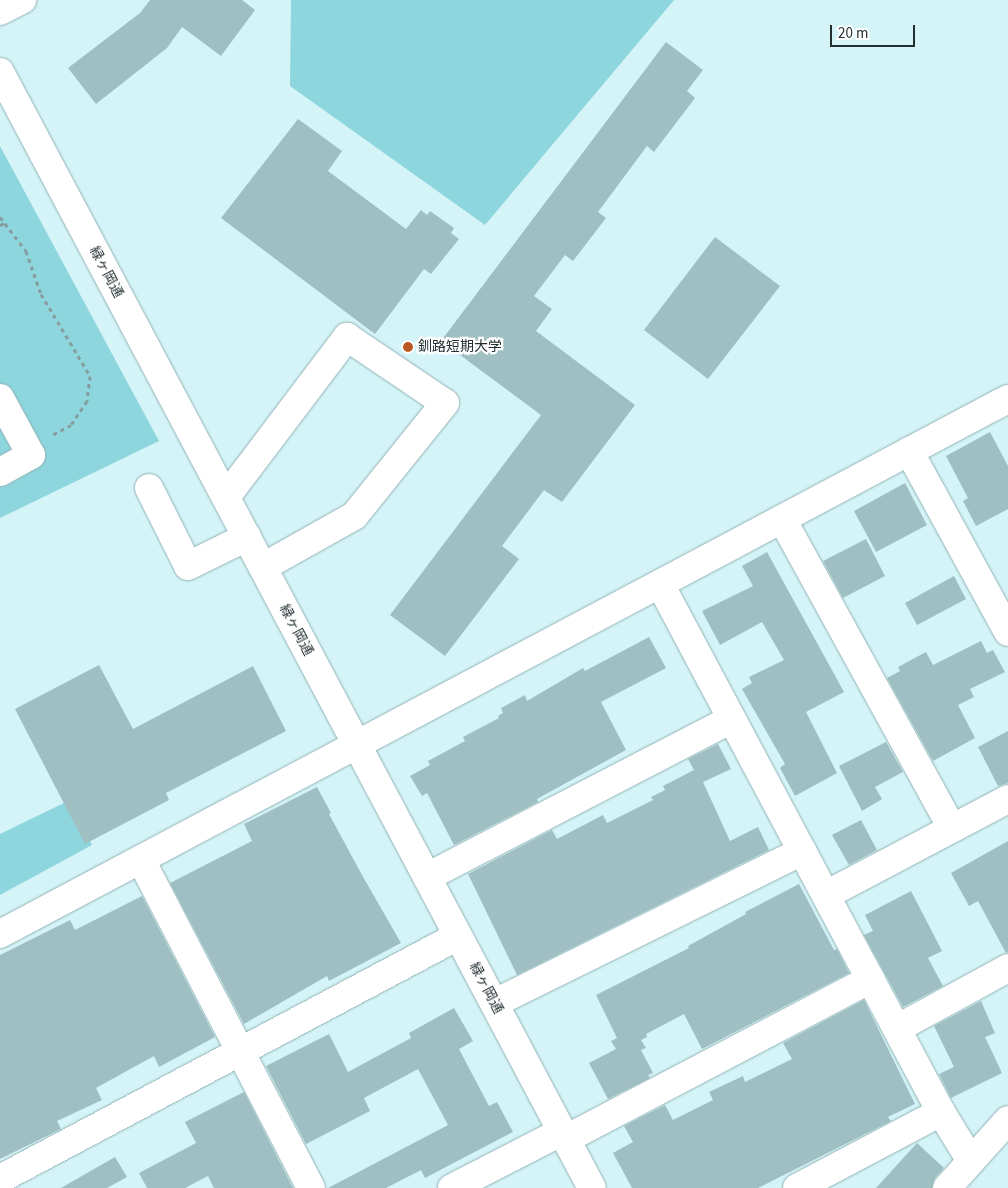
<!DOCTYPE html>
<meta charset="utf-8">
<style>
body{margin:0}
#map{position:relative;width:1008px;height:1188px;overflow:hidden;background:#d4f4f8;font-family:"Source Sans 3","Noto Sans JP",sans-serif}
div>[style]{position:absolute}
.green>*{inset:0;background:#8dd6de}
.building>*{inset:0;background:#a0bfc3}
.path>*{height:3px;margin-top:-1.5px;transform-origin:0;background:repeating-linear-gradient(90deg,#869da0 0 4px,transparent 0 8px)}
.roads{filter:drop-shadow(0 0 1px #93b2b5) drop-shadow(0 0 1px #93b2b5)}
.minor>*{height:28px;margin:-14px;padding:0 14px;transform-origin:14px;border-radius:14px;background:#fff}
.dots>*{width:14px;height:14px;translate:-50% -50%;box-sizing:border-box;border:2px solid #fff;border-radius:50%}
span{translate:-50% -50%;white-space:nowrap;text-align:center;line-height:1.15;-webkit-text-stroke:4.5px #fff;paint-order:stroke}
.street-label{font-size:14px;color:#222e30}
.poi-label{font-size:14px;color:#222e30}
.left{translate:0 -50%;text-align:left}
.scale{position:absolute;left:830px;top:25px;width:85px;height:22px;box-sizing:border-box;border:2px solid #222e30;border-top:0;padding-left:6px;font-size:15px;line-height:18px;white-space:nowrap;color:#222e30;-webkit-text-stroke:4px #fff;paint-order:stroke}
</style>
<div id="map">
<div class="green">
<div style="clip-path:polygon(291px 0,674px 0,485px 225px,290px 86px)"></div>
<div style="clip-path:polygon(0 146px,159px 441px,0 518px)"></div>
<div style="clip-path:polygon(68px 801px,92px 845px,0 895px,0 834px)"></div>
</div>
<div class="building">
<div style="clip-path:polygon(150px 0,242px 0,255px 10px,221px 56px,182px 27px,167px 48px,96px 104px,68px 68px,140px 13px)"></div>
<div style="clip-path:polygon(666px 42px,703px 70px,687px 91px,695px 98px,654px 152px,647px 146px,598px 212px,606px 218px,573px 261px,565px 255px,534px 296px,552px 309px,536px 331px,635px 405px,562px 502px,544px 490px,502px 546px,519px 559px,445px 656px,390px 615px,541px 415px,441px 341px)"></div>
<div style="clip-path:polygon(298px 119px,342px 151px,328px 171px,406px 229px,421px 210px,427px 215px,430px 211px,454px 228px,451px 233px,459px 239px,431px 274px,424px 269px,375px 334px,221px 218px)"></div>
<div style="clip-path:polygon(715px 237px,780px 286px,708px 379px,644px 330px)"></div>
<div style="clip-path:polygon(990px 432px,1008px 466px,1008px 509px,976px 526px,963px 501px,968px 498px,946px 456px)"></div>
<div style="clip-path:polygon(905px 483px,927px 525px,876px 552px,854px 511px)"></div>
<div style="clip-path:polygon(866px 539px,885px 576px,843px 598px,823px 561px)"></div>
<div style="clip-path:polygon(767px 552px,844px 692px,806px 712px,837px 773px,795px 796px,780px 768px,785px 764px,742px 689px,752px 683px,749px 677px,784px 660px,762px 622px,720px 645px,702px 611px,753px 586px,742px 566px)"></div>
<div style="clip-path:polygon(954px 576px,966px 599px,917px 625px,905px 603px)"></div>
<div style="clip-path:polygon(649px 637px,666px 668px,601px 702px,626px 750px,537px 799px,538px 802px,454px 845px,427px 793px,422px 796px,410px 776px,430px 765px,428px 761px,465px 741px,463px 737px,499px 718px,498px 716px,503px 713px,501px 708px,525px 695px,527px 701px,583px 668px,585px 671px)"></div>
<div style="clip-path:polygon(981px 641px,987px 653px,993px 650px,1005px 672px,970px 689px,974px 697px,958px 705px,975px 738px,933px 761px,887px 678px,900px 671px,898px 667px,926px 652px,933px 665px)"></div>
<div style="clip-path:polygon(99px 665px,133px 729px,253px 666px,286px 731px,166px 793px,169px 800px,85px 844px,15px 709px)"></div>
<div style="clip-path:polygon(1008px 731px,1008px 783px,998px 786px,978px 747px)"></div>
<div style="clip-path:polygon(886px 742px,903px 772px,875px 787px,882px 799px,862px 811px,839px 766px)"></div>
<div style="clip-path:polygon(718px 744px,731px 769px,703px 782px,730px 841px,758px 827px,769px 850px,517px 975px,468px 874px,552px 830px,557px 839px,603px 815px,607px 823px,653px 800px,651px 797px,665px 790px,663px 786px,694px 770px,688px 759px)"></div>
<div style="clip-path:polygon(317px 787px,331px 813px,329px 814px,362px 875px,401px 943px,329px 981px,327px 976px,244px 1024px,170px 883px,252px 841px,244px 824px)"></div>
<div style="clip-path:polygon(861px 820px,877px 850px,849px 865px,832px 835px)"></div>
<div style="clip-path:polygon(1008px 841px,1008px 952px,1006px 953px,978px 901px,969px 906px,951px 873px)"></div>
<div style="clip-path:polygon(799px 884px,834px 950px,837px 949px,849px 973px,702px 1049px,684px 1014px,646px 1034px,647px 1037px,641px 1040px,646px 1048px,641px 1050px,653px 1073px,648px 1075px,650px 1078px,608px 1099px,589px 1063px,616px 1049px,611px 1041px,617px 1038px,596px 995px,689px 948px,688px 946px,746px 914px,745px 912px)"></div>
<div style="clip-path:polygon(911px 891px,942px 951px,928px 958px,943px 986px,903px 1007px,864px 935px,873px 931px,865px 915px)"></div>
<div style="clip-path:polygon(142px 896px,215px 1037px,159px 1067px,154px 1056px,96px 1088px,102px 1100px,57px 1121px,61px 1129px,0 1159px,0 955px,70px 920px,75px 930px)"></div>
<div style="clip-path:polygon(864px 1000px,915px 1104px,888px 1117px,891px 1121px,758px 1188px,632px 1188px,613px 1153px,633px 1142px,624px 1126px,665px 1105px,673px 1120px,713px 1100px,709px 1092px,743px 1076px,745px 1082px,792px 1059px,783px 1043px)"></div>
<div style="clip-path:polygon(981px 1001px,995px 1033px,985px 1037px,1002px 1073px,951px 1098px,939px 1074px,954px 1067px,934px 1026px)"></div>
<div style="clip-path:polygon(454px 1008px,473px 1041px,459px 1049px,489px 1106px,497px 1102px,513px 1132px,425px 1178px,421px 1170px,386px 1188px,328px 1188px,448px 1125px,418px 1069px,364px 1098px,370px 1111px,306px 1144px,266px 1066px,329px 1034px,348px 1072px,411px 1038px,409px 1033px)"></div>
<div style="clip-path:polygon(244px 1092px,293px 1188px,214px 1188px,208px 1176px,185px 1188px,147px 1188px,139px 1173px,196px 1143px,185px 1122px)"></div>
<div style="clip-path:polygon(917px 1143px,944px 1168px,935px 1178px,932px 1188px,876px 1188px)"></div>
<div style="clip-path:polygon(115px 1157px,127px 1177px,107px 1188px,61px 1188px)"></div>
</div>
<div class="path">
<div style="left:0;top:217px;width:43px;rotate:52.6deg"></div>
<div style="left:26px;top:251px;width:46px;rotate:70.8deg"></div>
<div style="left:41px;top:294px;width:96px;rotate:59.1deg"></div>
<div style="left:90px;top:376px;width:25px;rotate:97deg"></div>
<div style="left:87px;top:401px;width:29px;rotate:124deg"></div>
<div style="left:71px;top:425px;width:21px;rotate:152deg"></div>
<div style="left:0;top:225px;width:5px;rotate:-22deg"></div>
</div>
<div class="roads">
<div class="minor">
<div style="left:0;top:11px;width:25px;rotate:-27deg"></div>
<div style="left:0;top:72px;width:1263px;rotate:62.06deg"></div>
<div style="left:0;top:398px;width:65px;rotate:61.5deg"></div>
<div style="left:31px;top:455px;width:35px;rotate:151deg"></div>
<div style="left:909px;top:451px;width:206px;rotate:61.3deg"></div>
<div style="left:149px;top:488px;width:87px;rotate:63.4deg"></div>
<div style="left:188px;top:566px;width:66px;rotate:-26.2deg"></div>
<div style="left:226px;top:497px;width:201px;rotate:-52.9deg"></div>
<div style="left:347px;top:337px;width:118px;rotate:34deg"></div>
<div style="left:445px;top:403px;width:145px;rotate:128.8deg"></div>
<div style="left:354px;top:516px;width:104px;rotate:150.7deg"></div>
<div style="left:782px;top:519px;width:351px;rotate:61.2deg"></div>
<div style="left:660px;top:584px;width:598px;rotate:61.98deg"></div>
<div style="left:941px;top:1112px;width:57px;rotate:58.5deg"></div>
<div style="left:141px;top:860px;width:369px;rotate:62.6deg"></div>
<div style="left:427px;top:877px;width:343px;rotate:-27.4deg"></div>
<div style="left:826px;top:895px;width:206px;rotate:-27.8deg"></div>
<div style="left:0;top:934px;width:1141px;rotate:-27.96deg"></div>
<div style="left:495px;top:1003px;width:343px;rotate:-26.3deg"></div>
<div style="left:898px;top:1028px;width:125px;rotate:-28.6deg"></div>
<div style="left:566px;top:1139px;width:344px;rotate:-27.7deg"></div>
<div style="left:0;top:1179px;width:518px;rotate:-27.95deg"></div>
<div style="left:452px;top:1188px;width:123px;rotate:-27.2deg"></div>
<div style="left:797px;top:1188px;width:163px;rotate:-27.8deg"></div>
<div style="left:947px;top:1188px;width:91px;rotate:-48.1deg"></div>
</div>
</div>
<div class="dots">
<div style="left:408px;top:347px;background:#bb5724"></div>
</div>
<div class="street-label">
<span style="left:106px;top:272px;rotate:62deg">緑ヶ岡通</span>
<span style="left:296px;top:630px;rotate:62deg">緑ヶ岡通</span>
<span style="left:486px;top:988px;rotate:62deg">緑ヶ岡通</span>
</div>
<div class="poi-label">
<span class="left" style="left:418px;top:347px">釧路短期大学</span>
</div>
<div class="scale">20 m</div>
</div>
